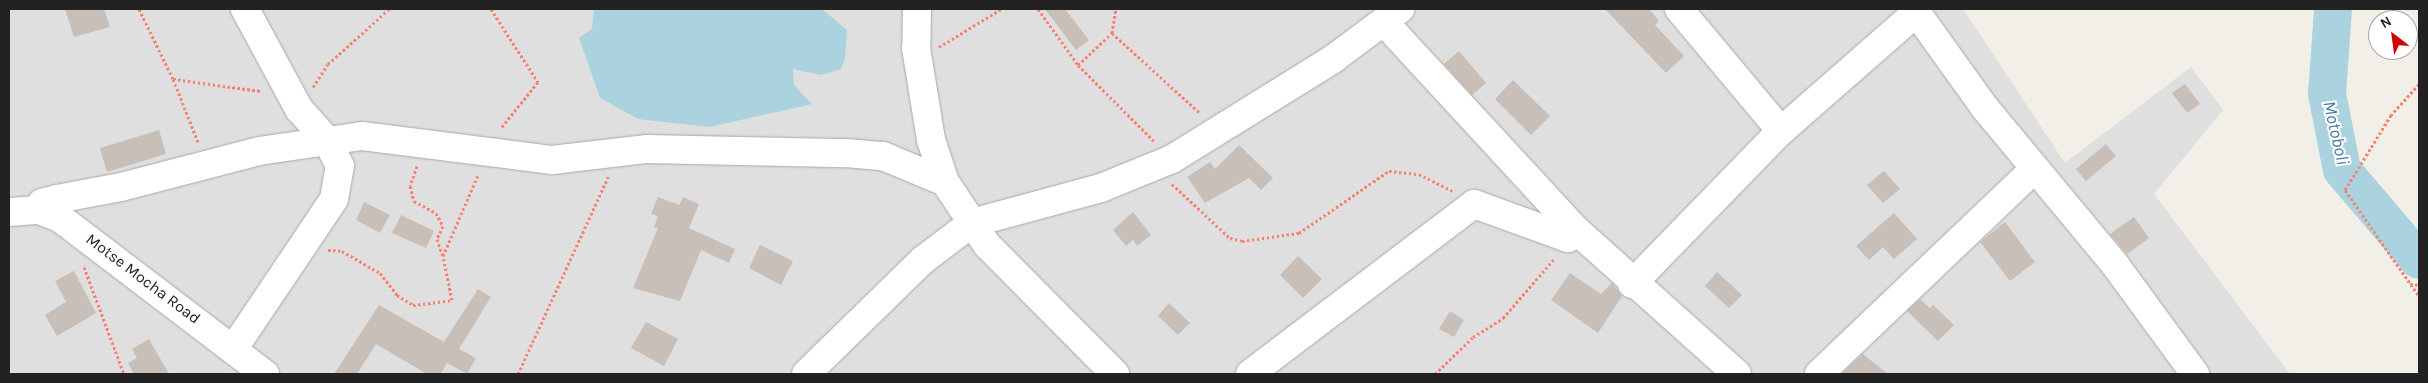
<!DOCTYPE html>
<style>
body{margin:0}
#map{position:relative;width:2428px;height:383px;overflow:hidden;background:#f2efe9;font-family:Karla,sans-serif}
div>[style]{position:absolute}
.residential>*{inset:0;background:#e0dfdf}
.water>*{inset:0;background:#aad3df}
.river>*{height:38px;margin:-19px;padding:0 19px;transform-origin:19px;border-radius:19px;background:#aad3df}
.building>*{inset:0;background:#c7bfb8}
.path>*{height:3px;margin-top:-1.5px;transform-origin:0;background:repeating-linear-gradient(90deg,#fa8072 0 2.5px,transparent 0 5px)}
.roads{filter:drop-shadow(0 0 1px #a9a9a9) drop-shadow(0 0 1px #a9a9a9)}
.minor>*{height:28px;margin:-14px;padding:0 14px;transform-origin:14px;border-radius:14px;background:#fff}
span{translate:-50% -50%;white-space:nowrap;text-align:center;line-height:1.15;-webkit-text-stroke:4px #fff;paint-order:stroke}
.street-label{font-size:16px;color:#222}
.water-label{font-size:18px;color:#4a7aab;font-style:italic}
.frame{position:absolute;inset:0;border:10px solid #222;pointer-events:none}
.north{position:absolute;left:2368px;top:10px;width:50px;height:50px;box-sizing:border-box;background:#fff;border:1px solid #a7a7a7;border-radius:50%;rotate:330deg;font-size:14px;font-weight:700;line-height:20px;text-align:center;color:#222}
.north::after{content:'';display:block;margin:auto;width:18px;height:22px;background:#d40000;clip-path:polygon(50% 0,100% 100%,50% 72%,0 100%)}
</style>
<div id="map">
<div class="residential">
<div style="clip-path:polygon(9px 9px,1963px 9px,2065px 163px,2191px 67px,2223px 110px,2154px 194px,2290px 374px,9px 374px)"></div>
</div>
<div class="water">
<div style="clip-path:polygon(594px 9px,822px 9px,847px 30px,845px 59px,841px 69px,821px 75px,793px 69px,794px 85px,812px 104px,709px 127px,638px 119px,600px 98px,579px 38px,592px 29px)"></div>
</div>
<div class="river">
<div style="left:2333px;top:9px;width:85px;rotate:94deg"></div>
<div style="left:2327px;top:94px;width:77px;rotate:78.8deg"></div>
<div style="left:2342px;top:170px;width:118px;rotate:49.5deg"></div>
</div>
<div class="building">
<div style="clip-path:polygon(65px 9px,104px 9px,110px 27px,74px 37px)"></div>
<div style="clip-path:polygon(1045px 9px,1065px 9px,1089px 40px,1076px 50px)"></div>
<div style="clip-path:polygon(1605px 9px,1649px 9px,1659px 21px,1655px 25px,1684px 56px,1666px 73px)"></div>
<div style="clip-path:polygon(1459px 51px,1486px 83px,1472px 95px,1444px 64px)"></div>
<div style="clip-path:polygon(1513px 80px,1550px 116px,1531px 135px,1495px 99px)"></div>
<div style="clip-path:polygon(2185px 84px,2200px 104px,2187px 113px,2172px 93px)"></div>
<div style="clip-path:polygon(159px 130px,166px 154px,107px 172px,100px 148px)"></div>
<div style="clip-path:polygon(2106px 144px,2116px 156px,2086px 181px,2076px 169px)"></div>
<div style="clip-path:polygon(1239px 145px,1273px 178px,1261px 190px,1249px 178px,1205px 203px,1187px 177px,1210px 162px,1215px 169px)"></div>
<div style="clip-path:polygon(1884px 171px,1900px 189px,1883px 203px,1867px 185px)"></div>
<div style="clip-path:polygon(658px 197px,679px 205px,683px 197px,699px 204px,689px 228px,735px 249px,729px 263px,701px 250px,680px 301px,633px 288px,658px 228px,654px 227px,658px 216px,651px 214px)"></div>
<div style="clip-path:polygon(364px 202px,390px 215px,380px 233px,356px 220px)"></div>
<div style="clip-path:polygon(1133px 212px,1151px 235px,1137px 246px,1133px 240px,1126px 246px,1113px 230px)"></div>
<div style="clip-path:polygon(1894px 213px,1917px 239px,1894px 259px,1883px 247px,1869px 260px,1856px 246px)"></div>
<div style="clip-path:polygon(401px 215px,434px 231px,426px 248px,392px 233px)"></div>
<div style="clip-path:polygon(2134px 217px,2149px 238px,2127px 254px,2110px 234px)"></div>
<div style="clip-path:polygon(2005px 222px,2035px 262px,2010px 281px,1980px 242px)"></div>
<div style="clip-path:polygon(760px 245px,793px 261px,781px 285px,749px 268px)"></div>
<div style="clip-path:polygon(1298px 256px,1322px 279px,1303px 298px,1280px 275px)"></div>
<div style="clip-path:polygon(74px 271px,96px 313px,57px 336px,45px 315px,66px 302px,55px 281px)"></div>
<div style="clip-path:polygon(1717px 272px,1742px 295px,1729px 308px,1705px 286px)"></div>
<div style="clip-path:polygon(1570px 273px,1601px 294px,1612px 283px,1622px 296px,1598px 333px,1551px 300px)"></div>
<div style="clip-path:polygon(478px 289px,491px 297px,459px 349px,476px 358px,467px 374px,447px 363px,441px 374px,427px 374px,376px 344px,357px 374px,334px 374px,379px 305px,444px 342px)"></div>
<div style="clip-path:polygon(1920px 299px,1930px 308px,1933px 305px,1954px 325px,1938px 341px,1907px 311px)"></div>
<div style="clip-path:polygon(1169px 303px,1190px 323px,1178px 335px,1158px 316px)"></div>
<div style="clip-path:polygon(1450px 311px,1464px 320px,1454px 337px,1439px 329px)"></div>
<div style="clip-path:polygon(646px 322px,678px 339px,664px 366px,631px 348px)"></div>
<div style="clip-path:polygon(149px 339px,169px 374px,134px 374px,128px 363px,137px 358px,132px 349px)"></div>
<div style="clip-path:polygon(1863px 354px,1888px 374px,1841px 374px)"></div>
</div>
<div class="path">
<div style="left:139px;top:9px;width:78px;rotate:64.1deg"></div>
<div style="left:491px;top:9px;width:87px;rotate:57.2deg"></div>
<div style="left:538px;top:82px;width:60px;rotate:129deg"></div>
<div style="left:1038px;top:9px;width:69px;rotate:54.5deg"></div>
<div style="left:1078px;top:65px;width:107px;rotate:45deg"></div>
<div style="left:1112px;top:33px;width:119px;rotate:42.3deg"></div>
<div style="left:939px;top:47px;width:73px;rotate:-31.5deg"></div>
<div style="left:1078px;top:65px;width:47px;rotate:-43.3deg"></div>
<div style="left:1112px;top:33px;width:24px;rotate:-81deg"></div>
<div style="left:2419px;top:84px;width:42px;rotate:132.1deg"></div>
<div style="left:2391px;top:115px;width:88px;rotate:121.5deg"></div>
<div style="left:2345px;top:190px;width:129px;rotate:55.1deg"></div>
<div style="left:313px;top:87px;width:27px;rotate:-57deg"></div>
<div style="left:328px;top:64px;width:82px;rotate:-42deg"></div>
<div style="left:198px;top:142px;width:68px;rotate:-111.6deg"></div>
<div style="left:173px;top:79px;width:89px;rotate:7.8deg"></div>
<div style="left:417px;top:166px;width:21px;rotate:109deg"></div>
<div style="left:410px;top:186px;width:16px;rotate:75deg"></div>
<div style="left:414px;top:201px;width:25px;rotate:29deg"></div>
<div style="left:436px;top:213px;width:15px;rotate:62deg"></div>
<div style="left:443px;top:226px;width:14px;rotate:115deg"></div>
<div style="left:437px;top:239px;width:18px;rotate:71deg"></div>
<div style="left:1172px;top:184px;width:79px;rotate:43deg"></div>
<div style="left:1230px;top:238px;width:12px;rotate:14deg"></div>
<div style="left:1242px;top:241px;width:58px;rotate:-8deg"></div>
<div style="left:1299px;top:233px;width:109px;rotate:-34.6deg"></div>
<div style="left:1389px;top:171px;width:30px;rotate:6deg"></div>
<div style="left:1419px;top:174px;width:38px;rotate:27deg"></div>
<div style="left:328px;top:250px;width:14px;rotate:4deg"></div>
<div style="left:342px;top:251px;width:44px;rotate:30.1deg"></div>
<div style="left:380px;top:273px;width:28px;rotate:52deg"></div>
<div style="left:397px;top:295px;width:19px;rotate:32deg"></div>
<div style="left:413px;top:305px;width:39px;rotate:-7deg"></div>
<div style="left:452px;top:300px;width:45px;rotate:-101.6deg"></div>
<div style="left:443px;top:256px;width:88px;rotate:-66.6deg"></div>
<div style="left:84px;top:267px;width:114px;rotate:69.5deg"></div>
<div style="left:2410px;top:284px;width:9px;rotate:6deg"></div>
<div style="left:518px;top:374px;width:217px;rotate:-65.4deg"></div>
<div style="left:1435px;top:374px;width:53px;rotate:-44.2deg"></div>
<div style="left:1473px;top:337px;width:36px;rotate:-32deg"></div>
<div style="left:1503px;top:318px;width:78px;rotate:-49.2deg"></div>
</div>
<div class="roads">
<div class="minor">
<div style="left:917px;top:9px;width:39px;rotate:91deg"></div>
<div style="left:916px;top:48px;width:93px;rotate:80.7deg"></div>
<div style="left:931px;top:140px;width:44px;rotate:71.6deg"></div>
<div style="left:945px;top:182px;width:76px;rotate:56.3deg"></div>
<div style="left:987px;top:245px;width:182px;rotate:45.2deg"></div>
<div style="left:1914px;top:9px;width:122px;rotate:54.4deg"></div>
<div style="left:1985px;top:108px;width:205px;rotate:50.3deg"></div>
<div style="left:2116px;top:266px;width:134px;rotate:53.8deg"></div>
<div style="left:1384px;top:22px;width:283px;rotate:47.3deg"></div>
<div style="left:1576px;top:230px;width:216px;rotate:41.8deg"></div>
<div style="left:1781px;top:131px;width:181px;rotate:-41.2deg"></div>
<div style="left:39px;top:210px;width:8px;rotate:-67deg"></div>
<div style="left:42px;top:203px;width:16px;rotate:-15deg"></div>
<div style="left:57px;top:199px;width:65px;rotate:-10.6deg"></div>
<div style="left:121px;top:187px;width:143px;rotate:-14.6deg"></div>
<div style="left:259px;top:151px;width:104px;rotate:-8.3deg"></div>
<div style="left:362px;top:136px;width:192px;rotate:7.2deg"></div>
<div style="left:552px;top:160px;width:96px;rotate:-6.6deg"></div>
<div style="left:647px;top:149px;width:199px;rotate:1.2deg"></div>
<div style="left:846px;top:153px;width:37px;rotate:5deg"></div>
<div style="left:883px;top:156px;width:67px;rotate:22.8deg"></div>
<div style="left:9px;top:212px;width:30px;rotate:-4deg"></div>
<div style="left:39px;top:210px;width:22px;rotate:21deg"></div>
<div style="left:60px;top:218px;width:258px;rotate:37.3deg"></div>
<div style="left:1632px;top:284px;width:214px;rotate:-45.8deg"></div>
<div style="left:1781px;top:131px;width:159px;rotate:-129.9deg"></div>
<div style="left:234px;top:348px;width:179px;rotate:-56.1deg"></div>
<div style="left:334px;top:199px;width:34px;rotate:-80deg"></div>
<div style="left:340px;top:166px;width:30px;rotate:-117deg"></div>
<div style="left:326px;top:139px;width:40px;rotate:-132deg"></div>
<div style="left:299px;top:109px;width:114px;rotate:-118.4deg"></div>
<div style="left:806px;top:374px;width:163px;rotate:-44.3deg"></div>
<div style="left:923px;top:260px;width:61px;rotate:-37.1deg"></div>
<div style="left:972px;top:223px;width:134px;rotate:-15.2deg"></div>
<div style="left:1101px;top:188px;width:77px;rotate:-22.2deg"></div>
<div style="left:1172px;top:159px;width:190px;rotate:-31.8deg"></div>
<div style="left:1333px;top:59px;width:84px;rotate:-36.7deg"></div>
<div style="left:1250px;top:374px;width:281px;rotate:-37.2deg"></div>
<div style="left:1474px;top:204px;width:100px;rotate:19.9deg"></div>
<div style="left:1568px;top:238px;width:11px;rotate:-45deg"></div>
<div style="left:1819px;top:374px;width:298px;rotate:-43.6deg"></div>
</div>
</div>
<div class="street-label">
<span style="left:143px;top:279px;rotate:37deg">Motse Mocha Road</span>
</div>
<div class="water-label">
<span style="left:2336px;top:133px;rotate:77deg">Motoboli</span>
</div>
<div class="frame"></div>
<div class="north">N</div>
</div>
